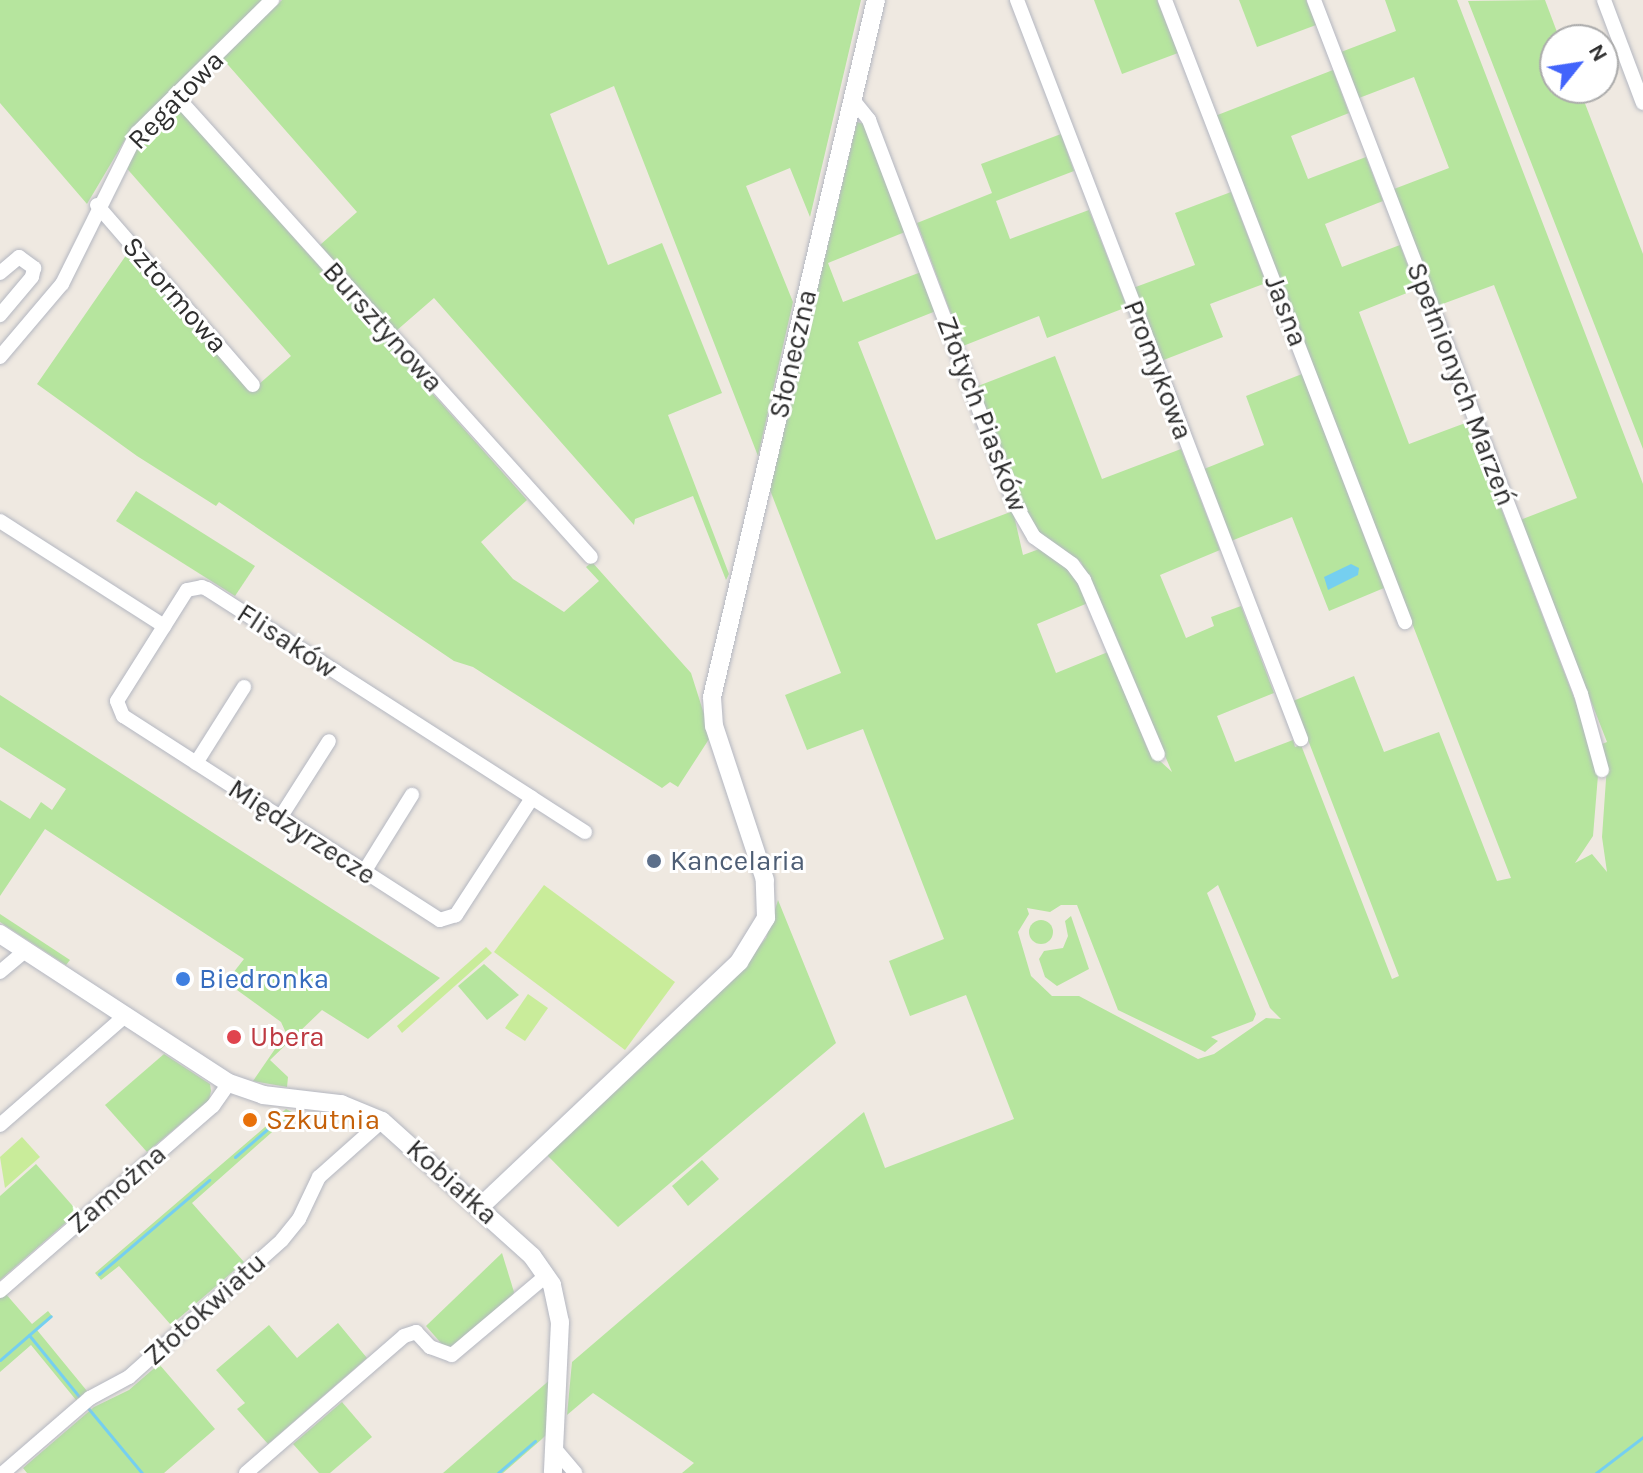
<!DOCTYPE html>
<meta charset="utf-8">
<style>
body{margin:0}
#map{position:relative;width:1643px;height:1473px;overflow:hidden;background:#efe9e1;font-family:Karla,sans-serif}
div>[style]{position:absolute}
.green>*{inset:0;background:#b6e59e}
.round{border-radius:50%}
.pitch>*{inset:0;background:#c9ec9a}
.water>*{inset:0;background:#75cff0}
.stream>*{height:3px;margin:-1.5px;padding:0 1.5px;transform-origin:1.5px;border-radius:1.5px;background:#75cff0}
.roads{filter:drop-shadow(0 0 2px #b4b7c1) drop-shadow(0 0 2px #b4b7c1)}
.minor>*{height:14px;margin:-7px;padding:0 7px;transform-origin:7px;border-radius:7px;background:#fff}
.tertiary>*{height:18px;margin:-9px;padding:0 9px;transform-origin:9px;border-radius:9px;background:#fff}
.dots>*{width:22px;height:22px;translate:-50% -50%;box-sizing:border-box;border:4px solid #fff;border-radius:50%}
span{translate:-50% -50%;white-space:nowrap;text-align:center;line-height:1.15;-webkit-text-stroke:6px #fff;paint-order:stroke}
.street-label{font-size:28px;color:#2e2e2e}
.service-label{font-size:28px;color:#4e5e75}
.left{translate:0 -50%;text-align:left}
.shop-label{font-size:28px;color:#366cbe}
.health-label{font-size:28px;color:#be3a42}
.food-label{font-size:28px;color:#c56008}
.north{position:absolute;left:1539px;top:24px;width:80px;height:80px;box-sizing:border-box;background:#fff;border:2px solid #ababab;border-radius:50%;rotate:60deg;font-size:22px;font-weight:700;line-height:32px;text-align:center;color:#2e2e2e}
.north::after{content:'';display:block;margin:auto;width:28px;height:36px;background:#4264fb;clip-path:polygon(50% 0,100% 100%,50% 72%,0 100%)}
</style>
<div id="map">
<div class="green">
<div style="clip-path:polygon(0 0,264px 0,126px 138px,87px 204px,0 103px)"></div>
<div style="clip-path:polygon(282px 0,861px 0,810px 217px,790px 168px,746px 186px,793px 302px,758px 456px,614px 86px,550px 114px,608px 265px,662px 243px,722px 393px,668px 415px,729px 574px,726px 580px,693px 496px,635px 519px,634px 525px,434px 298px,396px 331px,320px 245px,357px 212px,222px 58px)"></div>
<div style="clip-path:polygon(1094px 0,1157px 0,1178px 53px,1122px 74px)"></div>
<div style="clip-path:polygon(1239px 0,1306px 0,1316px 25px,1257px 47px)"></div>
<div style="clip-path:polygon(evenodd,1385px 0,1457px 0,1643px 484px,1643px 1473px,682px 1473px,694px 1463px,593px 1393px,567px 1415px,572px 1362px,864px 1112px,885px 1168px,1014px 1119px,966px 995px,910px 1016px,889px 961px,944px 939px,863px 729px,807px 750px,785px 695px,841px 673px,770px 490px,857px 122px,864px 124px,905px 232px,828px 263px,843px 302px,921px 272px,936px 311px,858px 342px,936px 540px,1013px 511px,1023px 555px,1042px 548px,1076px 575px,1088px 603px,1037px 624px,1056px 673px,1108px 652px,1148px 750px,1172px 772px,1081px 562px,1035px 533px,1018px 500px,978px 386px,1055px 356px,1102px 479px,1181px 449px,1220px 550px,1160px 575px,1186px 638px,1214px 626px,1211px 617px,1241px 606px,1274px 693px,1217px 716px,1235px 762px,1293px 740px,1295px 747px,1301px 745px,1392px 979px,1399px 976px,1293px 701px,1354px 676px,1384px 752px,1439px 732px,1497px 881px,1511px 878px,1215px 116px,1333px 70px,1349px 113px,1291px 136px,1308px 179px,1366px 157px,1383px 201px,1325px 224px,1342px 267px,1400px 245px,1417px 289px,1359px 312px,1409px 444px,1468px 422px,1599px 763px,1593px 836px,1575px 863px,1592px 854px,1607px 872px,1602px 837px,1607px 765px,1602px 744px,1607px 742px,1520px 520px,1577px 498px,1494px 285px,1437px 306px,1394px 189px,1449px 168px,1414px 77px,1359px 98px,1341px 52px,1396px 31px,1385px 0,1218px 885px,1270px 1008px,1281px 1019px,1266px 1018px,1214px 1054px,1198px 1059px,1079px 996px,1052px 996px,1031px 976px,1018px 932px,1029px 914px,1027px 908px,1050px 912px,1061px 905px,1077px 905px,1118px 1010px,1205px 1052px,1218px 1041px,1211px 1037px,1253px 1021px,1256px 1014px,1207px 893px,1218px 885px)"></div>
<div style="clip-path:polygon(1545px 0,1560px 40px,1555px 40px,1555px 88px,1579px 88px,1643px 254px,1643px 449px,1468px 1px)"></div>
<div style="clip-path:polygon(176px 105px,527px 500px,481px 542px,513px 579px,564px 612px,599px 581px,586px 567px,592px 562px,691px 673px,711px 736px,678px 787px,670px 782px,662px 788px,473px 667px,454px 661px,219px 502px,216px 506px,137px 456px,37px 384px,129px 251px,250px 392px,291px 356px,123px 164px,142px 137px)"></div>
<div style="clip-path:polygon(1061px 134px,1074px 171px,996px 201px,1010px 239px,1089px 210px,1127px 307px,1047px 338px,1039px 316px,963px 346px,917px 223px,992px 193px,981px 164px)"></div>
<div style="clip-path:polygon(1231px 192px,1266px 283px,1210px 304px,1223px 337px,1161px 361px,1133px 288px,1195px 265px,1175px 213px)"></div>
<div style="clip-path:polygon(1302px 374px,1384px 588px,1329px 611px,1292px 517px,1231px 541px,1204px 469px,1264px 445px,1246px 396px)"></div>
<div style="clip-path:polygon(136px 491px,255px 566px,235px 596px,116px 521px)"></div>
<div style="clip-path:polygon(0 695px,215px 834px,440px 978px,368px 1039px,322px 1010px,270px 1060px,288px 1077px,287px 1087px,253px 1081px,286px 1033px,281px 1022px,226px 982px,244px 959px,45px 829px,0 896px,0 800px,30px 819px,41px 802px,52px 810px,66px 789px,0 747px)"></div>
<div style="clip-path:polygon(778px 900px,836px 1043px,618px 1227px,546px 1154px,749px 959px,766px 938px)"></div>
<div style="clip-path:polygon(0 914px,70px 960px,66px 965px,0 922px)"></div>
<div style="clip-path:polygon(1071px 916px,1089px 969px,1057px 986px,1045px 977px,1039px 959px,1044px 951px,1063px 948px,1068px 936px,1065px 921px)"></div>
<div class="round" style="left:1029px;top:920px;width:24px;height:24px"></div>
<div style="clip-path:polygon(484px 964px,519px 995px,487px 1020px,458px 986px)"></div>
<div style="clip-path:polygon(164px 1054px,210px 1084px,211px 1091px,209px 1100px,147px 1152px,105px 1105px)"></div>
<div style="clip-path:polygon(286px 1109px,298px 1115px,288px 1118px,192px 1203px,244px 1262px,171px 1325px,119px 1266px,101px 1280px,95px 1273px)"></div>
<div style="clip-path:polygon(702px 1160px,719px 1179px,688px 1206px,672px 1186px)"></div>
<div style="clip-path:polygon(36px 1164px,78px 1212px,0 1280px,0 1196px)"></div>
<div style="clip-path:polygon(502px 1253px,514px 1292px,510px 1304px,447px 1350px,426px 1326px)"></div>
<div style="clip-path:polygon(5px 1293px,32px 1324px,48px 1311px,52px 1316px,37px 1330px,87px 1391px,76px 1400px,31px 1345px,0 1372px,0 1297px)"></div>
<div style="clip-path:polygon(338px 1323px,367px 1358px,268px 1444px,237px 1409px,245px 1403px,216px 1370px,269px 1325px,297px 1358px)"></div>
<div style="clip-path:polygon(159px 1364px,215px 1429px,164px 1473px,27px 1473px,23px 1468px,94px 1407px,129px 1390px)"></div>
<div style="clip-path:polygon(552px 1378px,550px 1431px,542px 1439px,503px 1473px,443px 1473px)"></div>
<div style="clip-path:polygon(342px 1402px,372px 1437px,330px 1473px,319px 1473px,293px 1444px)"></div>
</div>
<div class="pitch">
<div style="clip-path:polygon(544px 885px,675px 982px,625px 1050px,494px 952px)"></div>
<div style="clip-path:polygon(486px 947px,492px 953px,402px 1033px,397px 1026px)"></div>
<div style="clip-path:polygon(528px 994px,548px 1008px,525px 1041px,505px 1028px)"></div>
<div style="clip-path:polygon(22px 1137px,40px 1157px,5px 1188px,0 1157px)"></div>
</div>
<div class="water">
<div style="clip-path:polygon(1351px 564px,1359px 568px,1358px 575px,1328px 590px,1324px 577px)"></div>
</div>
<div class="stream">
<div style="left:235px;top:1157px;width:48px;rotate:-40.7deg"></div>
<div style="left:99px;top:1274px;width:145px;rotate:-40.5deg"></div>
<div style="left:29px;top:1335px;width:82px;rotate:50.9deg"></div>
<div style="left:0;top:1360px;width:67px;rotate:-40.8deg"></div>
<div style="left:88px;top:1408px;width:85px;rotate:50.3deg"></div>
<div style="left:498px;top:1473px;width:49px;rotate:-40.9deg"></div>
<div style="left:1596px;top:1473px;width:59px;rotate:-37.5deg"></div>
</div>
<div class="roads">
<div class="minor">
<div style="left:1017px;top:0;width:792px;rotate:68.98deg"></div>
<div style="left:1165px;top:0;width:667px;rotate:68.9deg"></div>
<div style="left:1314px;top:0;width:744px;rotate:68.96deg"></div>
<div style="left:1581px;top:694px;width:79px;rotate:74.6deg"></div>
<div style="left:1604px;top:0;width:110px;rotate:69.3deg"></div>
<div style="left:176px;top:96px;width:620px;rotate:48.01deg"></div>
<div style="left:853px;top:100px;width:26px;rotate:51deg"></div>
<div style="left:869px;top:120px;width:411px;rotate:69.2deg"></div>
<div style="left:1015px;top:504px;width:38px;rotate:60deg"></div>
<div style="left:1034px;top:537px;width:47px;rotate:35.4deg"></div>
<div style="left:1072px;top:564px;width:20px;rotate:53deg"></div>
<div style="left:1084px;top:580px;width:189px;rotate:67deg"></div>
<div style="left:97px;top:205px;width:238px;rotate:49.1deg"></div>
<div style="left:0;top:273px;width:25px;rotate:-40deg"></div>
<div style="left:19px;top:257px;width:19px;rotate:36deg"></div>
<div style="left:34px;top:268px;width:9px;rotate:103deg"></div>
<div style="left:32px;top:277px;width:50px;rotate:130.1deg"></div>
<div style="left:0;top:357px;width:96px;rotate:-49.7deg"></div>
<div style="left:62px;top:284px;width:169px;rotate:-63.6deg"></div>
<div style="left:137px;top:133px;width:190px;rotate:-44.6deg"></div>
<div style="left:0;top:521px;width:195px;rotate:32.6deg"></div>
<div style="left:196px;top:763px;width:90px;rotate:-57.7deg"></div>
<div style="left:532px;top:798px;width:140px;rotate:123deg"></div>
<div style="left:456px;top:915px;width:17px;rotate:163deg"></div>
<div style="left:440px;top:920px;width:377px;rotate:-147.2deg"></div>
<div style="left:123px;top:716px;width:16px;rotate:-112deg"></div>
<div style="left:117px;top:701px;width:131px;rotate:-57.8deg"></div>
<div style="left:187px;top:590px;width:15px;rotate:-11deg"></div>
<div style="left:202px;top:587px;width:5px;rotate:22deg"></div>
<div style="left:207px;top:589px;width:386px;rotate:32.7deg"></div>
<div style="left:532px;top:798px;width:63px;rotate:32.7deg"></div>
<div style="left:280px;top:818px;width:91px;rotate:-57.5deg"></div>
<div style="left:364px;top:872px;width:91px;rotate:-58.1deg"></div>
<div style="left:0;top:972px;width:34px;rotate:-40deg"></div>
<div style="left:0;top:1125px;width:166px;rotate:-41.1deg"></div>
<div style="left:0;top:1291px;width:282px;rotate:-41deg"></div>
<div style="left:213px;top:1106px;width:28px;rotate:-55deg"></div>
<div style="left:556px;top:1450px;width:30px;rotate:50deg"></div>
<div style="left:3px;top:1473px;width:115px;rotate:-40.8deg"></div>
<div style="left:90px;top:1398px;width:44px;rotate:-28.3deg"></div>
<div style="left:129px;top:1377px;width:205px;rotate:-41.8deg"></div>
<div style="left:282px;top:1240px;width:27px;rotate:-51deg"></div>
<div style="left:299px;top:1219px;width:47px;rotate:-64.5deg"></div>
<div style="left:319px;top:1177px;width:84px;rotate:-41.6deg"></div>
<div style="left:246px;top:1473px;width:209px;rotate:-40.9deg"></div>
<div style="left:404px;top:1336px;width:13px;rotate:-18deg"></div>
<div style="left:416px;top:1332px;width:21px;rotate:47deg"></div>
<div style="left:430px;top:1347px;width:23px;rotate:20deg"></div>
<div style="left:452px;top:1355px;width:124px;rotate:-40.1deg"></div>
</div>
<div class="tertiary">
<div style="left:0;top:934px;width:273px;rotate:33.1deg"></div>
<div style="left:229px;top:1083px;width:36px;rotate:19deg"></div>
<div style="left:263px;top:1095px;width:79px;rotate:6.6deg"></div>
<div style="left:341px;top:1104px;width:44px;rotate:22.5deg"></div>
<div style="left:382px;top:1121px;width:202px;rotate:42deg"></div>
<div style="left:532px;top:1256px;width:35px;rotate:55deg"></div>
<div style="left:552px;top:1285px;width:38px;rotate:78deg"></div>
<div style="left:560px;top:1322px;width:151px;rotate:92.7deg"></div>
<div style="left:480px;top:1207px;width:357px;rotate:-43.4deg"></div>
<div style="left:739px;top:962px;width:52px;rotate:-58.5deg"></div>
<div style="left:766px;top:918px;width:38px;rotate:-92deg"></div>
<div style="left:765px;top:880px;width:162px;rotate:-108.3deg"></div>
<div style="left:714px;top:726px;width:29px;rotate:-94deg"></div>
<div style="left:712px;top:697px;width:716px;rotate:-76.76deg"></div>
</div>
</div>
<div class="dots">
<div style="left:654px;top:861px;background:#5c6f8a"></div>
<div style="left:183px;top:979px;background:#3f7fe0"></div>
<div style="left:234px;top:1037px;background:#e0444e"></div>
<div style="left:250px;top:1120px;background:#e8710a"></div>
</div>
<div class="street-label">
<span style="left:176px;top:100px;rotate:-46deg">Regatowa</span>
<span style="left:175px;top:295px;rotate:49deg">Sztormowa</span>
<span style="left:1286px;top:311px;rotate:69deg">Jasna</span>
<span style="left:383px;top:327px;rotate:48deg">Bursztynowa</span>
<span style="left:793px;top:354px;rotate:-77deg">Słoneczna</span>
<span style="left:1158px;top:370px;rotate:69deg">Promykowa</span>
<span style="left:1461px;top:384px;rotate:69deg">Spełnionych Marzeń</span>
<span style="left:982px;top:414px;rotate:69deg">Złotych Piasków</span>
<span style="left:287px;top:641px;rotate:33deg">Flisaków</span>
<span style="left:302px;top:832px;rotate:33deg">Międzyrzecze</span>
<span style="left:452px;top:1182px;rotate:42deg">Kobiałka</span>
<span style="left:117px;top:1189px;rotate:-41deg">Zamożna</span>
<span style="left:205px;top:1309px;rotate:-42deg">Złotokwiatu</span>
</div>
<div class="service-label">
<span class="left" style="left:670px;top:861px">Kancelaria</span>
</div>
<div class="shop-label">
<span class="left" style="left:199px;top:979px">Biedronka</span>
</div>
<div class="health-label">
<span class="left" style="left:250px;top:1037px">Ubera</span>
</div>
<div class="food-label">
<span class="left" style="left:266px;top:1120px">Szkutnia</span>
</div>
<div class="north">N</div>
</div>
